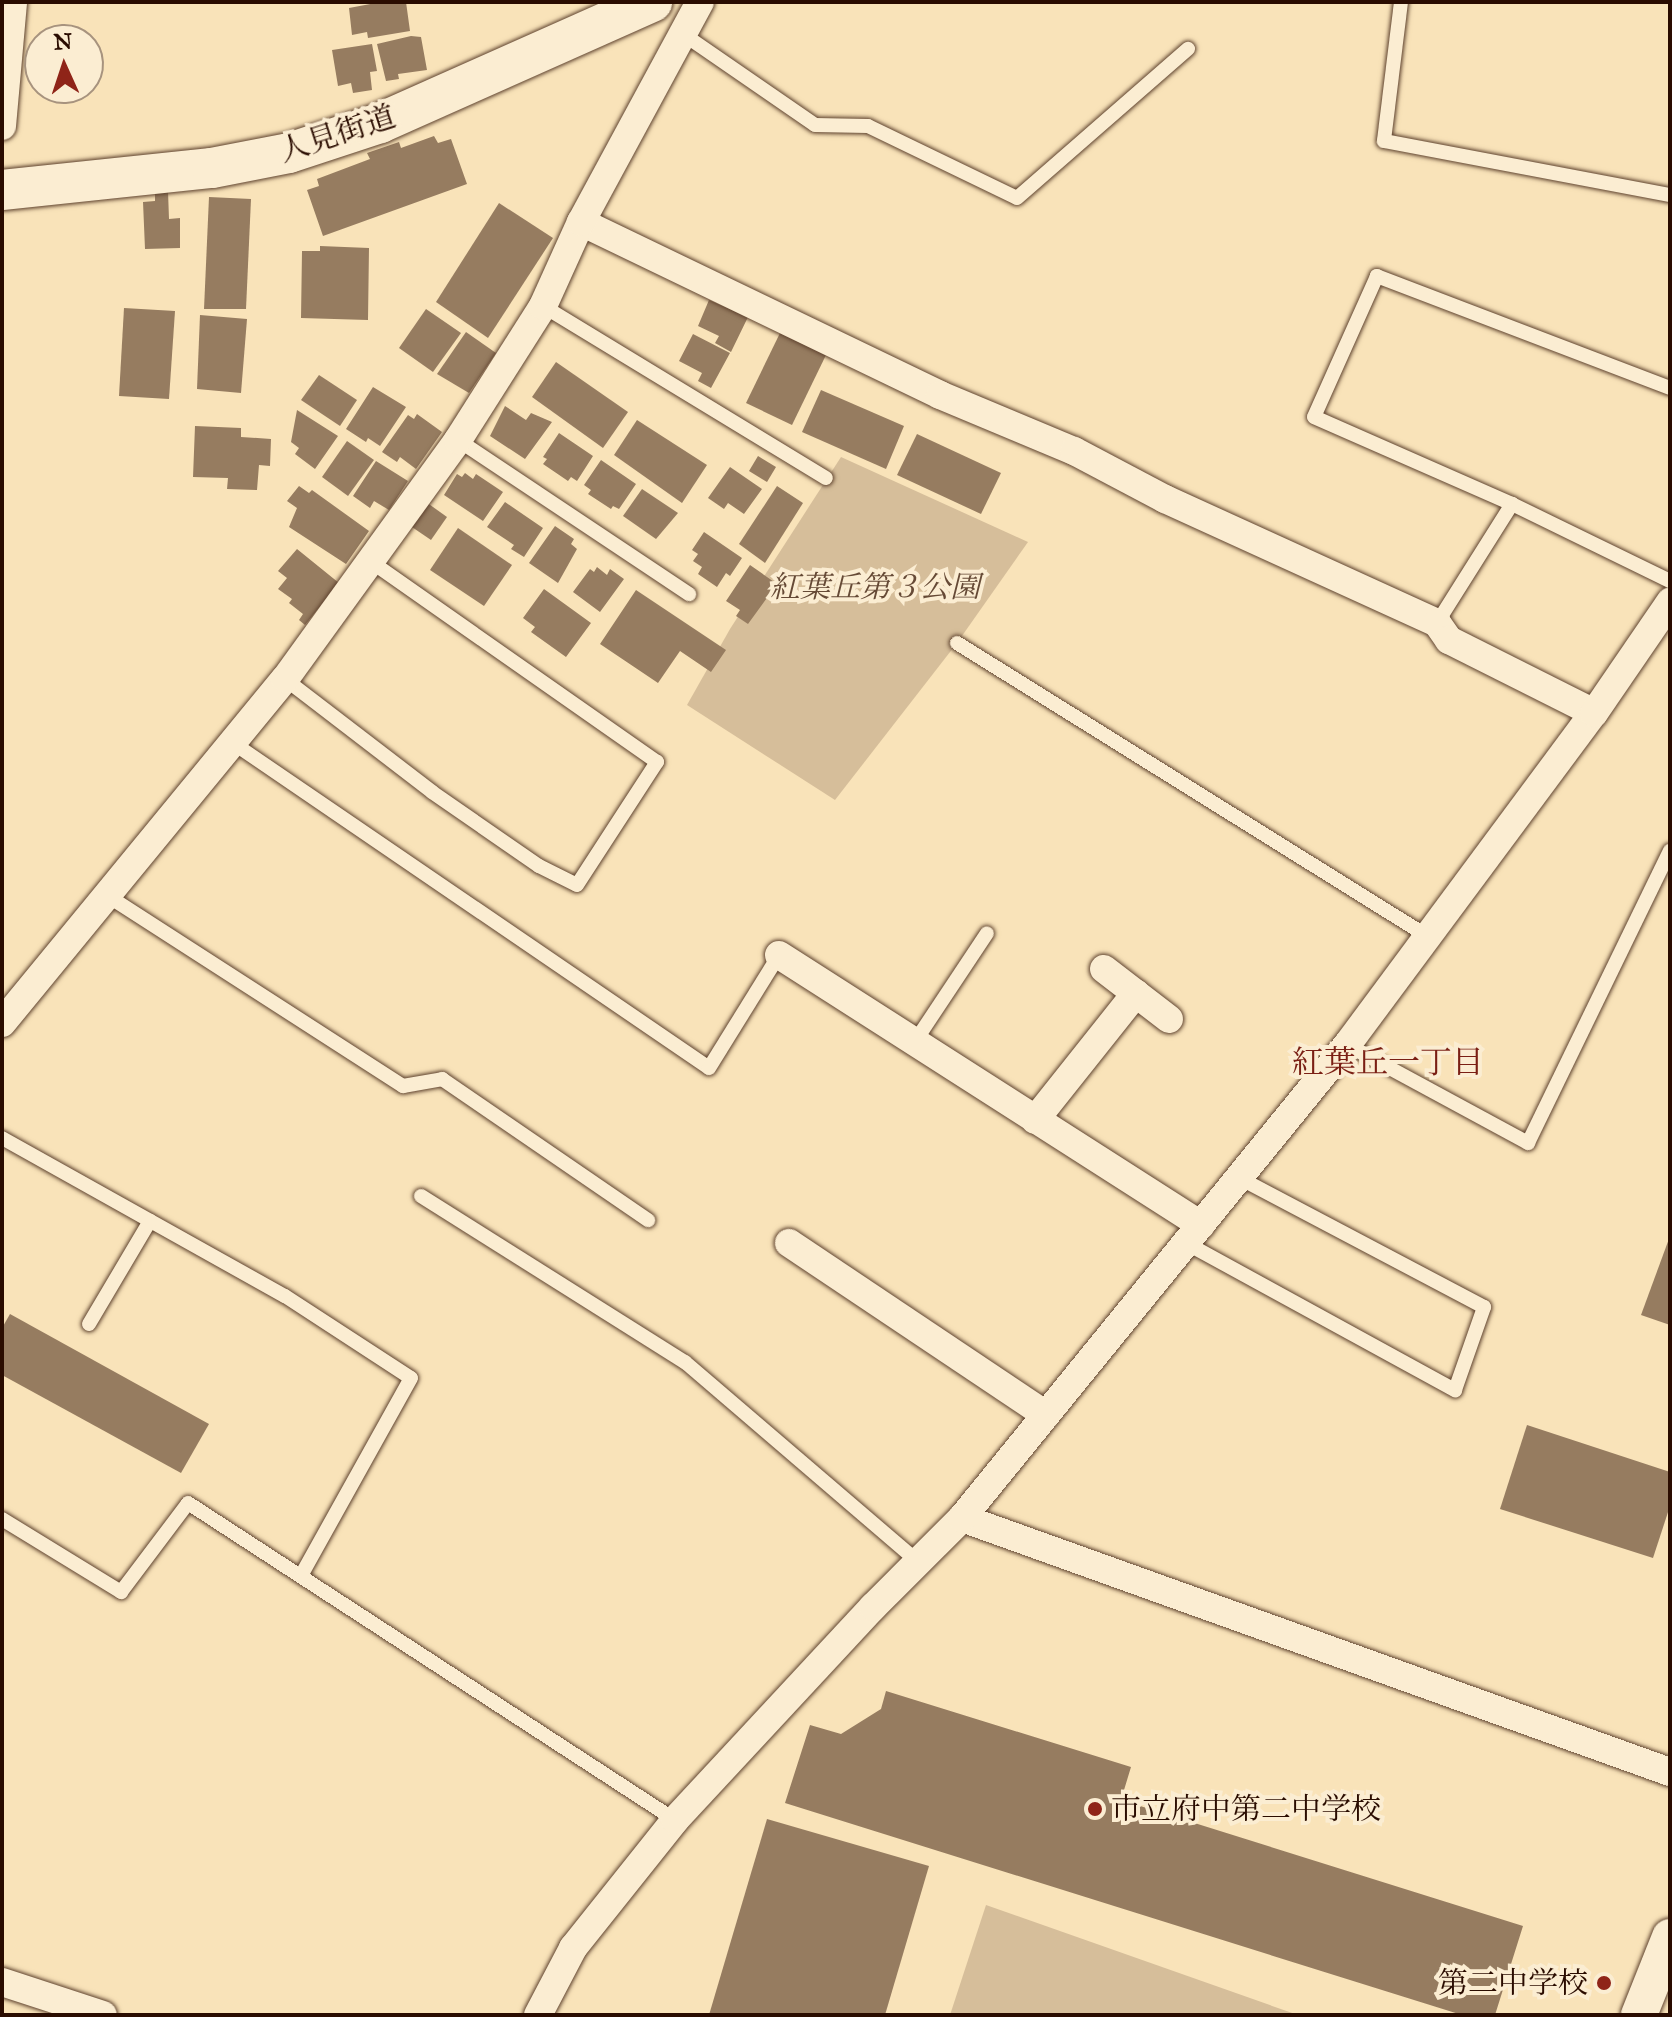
<!DOCTYPE html>
<meta charset="utf-8">
<style>
body{margin:0}
#map{position:relative;width:1672px;height:2017px;overflow:hidden;background:#f9e3b9;font-family:"IM FELL Great Primer","Noto Serif JP",serif}
div>[style]{position:absolute}
.green>*{inset:0;background:#d6be9a}
.building>*{inset:0;background:#967c60}
.roads{filter:drop-shadow(0 0 2px #5e422e) drop-shadow(0 0 2px #5e422e)}
.service>*{height:14px;margin:-7px;padding:0 7px;transform-origin:7px;border-radius:7px;background:#fbedd2}
.minor>*{height:28px;margin:-14px;padding:0 14px;transform-origin:14px;border-radius:14px;background:#fbedd2}
.tertiary>*{height:36px;margin:-18px;padding:0 18px;transform-origin:18px;border-radius:18px;background:#fbedd2}
.secondary>*{height:40px;margin:-20px;padding:0 20px;transform-origin:20px;border-radius:20px;background:#fbedd2}
.dots>*{width:22px;height:22px;translate:-50% -50%;box-sizing:border-box;border:4px solid #fbedd2;border-radius:50%}
span{translate:-50% -50%;white-space:nowrap;text-align:center;line-height:1.15;-webkit-text-stroke:8px #fbedd2;paint-order:stroke}
.street-label{font-size:30px;color:#2a0c00}
.park-label{font-size:30px;color:#664a36;font-style:italic}
.poi-label{font-size:30px;color:#2a0c00}
.left{translate:0 -50%;text-align:left}
.right{translate:-100% -50%;text-align:right}
.neighbourhood-label{font-size:32px;color:#7a1f14}
.frame{position:absolute;inset:0;border:4px solid #2a0c00;pointer-events:none}
.north{position:absolute;left:24px;top:24px;width:80px;height:80px;box-sizing:border-box;background:#fbedd2;border:2px solid #a7937e;border-radius:50%;rotate:357deg;font-size:22px;font-weight:700;line-height:32px;text-align:center;color:#2a0c00}
.north::after{content:'';display:block;margin:auto;width:28px;height:36px;background:#8f2418;clip-path:polygon(50% 0,100% 100%,50% 72%,0 100%)}
</style>
<div id="map">
<div class="green">
<div style="clip-path:polygon(841px 457px,1028px 542px,957px 643px,835px 800px,687px 705px,730px 629px)"></div>
<div style="clip-path:polygon(986px 1905px,1298px 2015px,950px 2015px)"></div>
</div>
<div class="building">
<div style="clip-path:polygon(381px 2px,406px 2px,410px 31px,368px 38px,367px 32px,352px 35px,349px 8px)"></div>
<div style="clip-path:polygon(411px 36px,421px 37px,427px 70px,398px 74px,399px 79px,386px 81px,377px 44px)"></div>
<div style="clip-path:polygon(372px 44px,377px 71px,370px 72px,372px 90px,353px 93px,351px 83px,338px 86px,332px 50px)"></div>
<div style="clip-path:polygon(434px 136px,438px 143px,451px 139px,467px 184px,323px 236px,307px 190px,319px 186px,317px 179px,370px 159px,367px 153px,399px 142px,401px 148px)"></div>
<div style="clip-path:polygon(155px 191px,168px 191px,169px 219px,180px 218px,180px 248px,145px 249px,143px 202px,155px 201px)"></div>
<div style="clip-path:polygon(209px 197px,251px 199px,246px 309px,204px 309px)"></div>
<div style="clip-path:polygon(499px 203px,553px 238px,488px 338px,436px 302px)"></div>
<div style="clip-path:polygon(320px 246px,369px 248px,368px 320px,301px 318px,302px 251px,320px 251px)"></div>
<div style="clip-path:polygon(709px 300px,748px 317px,731px 352px,715px 343px,719px 336px,698px 326px)"></div>
<div style="clip-path:polygon(124px 308px,175px 311px,169px 399px,119px 396px)"></div>
<div style="clip-path:polygon(426px 309px,461px 333px,433px 372px,399px 348px)"></div>
<div style="clip-path:polygon(200px 315px,247px 319px,241px 393px,197px 389px)"></div>
<div style="clip-path:polygon(466px 332px,496px 353px,469px 393px,437px 374px)"></div>
<div style="clip-path:polygon(780px 333px,826px 355px,792px 425px,746px 403px)"></div>
<div style="clip-path:polygon(693px 334px,730px 353px,711px 388px,698px 381px,702px 373px,679px 361px)"></div>
<div style="clip-path:polygon(556px 362px,628px 412px,603px 448px,532px 397px)"></div>
<div style="clip-path:polygon(319px 375px,357px 400px,340px 426px,301px 400px)"></div>
<div style="clip-path:polygon(373px 387px,406px 407px,380px 446px,368px 438px,366px 442px,346px 429px)"></div>
<div style="clip-path:polygon(821px 390px,904px 426px,886px 469px,802px 432px)"></div>
<div style="clip-path:polygon(505px 406px,526px 420px,531px 413px,552px 422px,525px 459px,490px 436px)"></div>
<div style="clip-path:polygon(297px 410px,338px 436px,315px 469px,295px 454px,299px 448px,291px 442px)"></div>
<div style="clip-path:polygon(417px 414px,442px 432px,416px 469px,400px 457px,397px 462px,382px 452px,408px 415px,414px 419px)"></div>
<div style="clip-path:polygon(637px 420px,707px 465px,682px 503px,614px 455px)"></div>
<div style="clip-path:polygon(195px 426px,241px 428px,241px 437px,271px 439px,270px 466px,259px 465px,257px 490px,227px 489px,228px 478px,193px 477px)"></div>
<div style="clip-path:polygon(559px 433px,593px 456px,577px 481px,571px 477px,568px 481px,543px 464px,547px 459px,543px 457px)"></div>
<div style="clip-path:polygon(917px 434px,1001px 473px,981px 514px,897px 475px)"></div>
<div style="clip-path:polygon(347px 441px,374px 460px,348px 496px,322px 477px)"></div>
<div style="clip-path:polygon(758px 456px,776px 467px,767px 482px,749px 471px)"></div>
<div style="clip-path:polygon(601px 460px,636px 484px,619px 509px,613px 506px,611px 509px,588px 494px,591px 490px,584px 485px)"></div>
<div style="clip-path:polygon(376px 461px,408px 481px,389px 510px,374px 501px,370px 508px,353px 496px)"></div>
<div style="clip-path:polygon(730px 467px,762px 489px,744px 514px,728px 503px,724px 509px,708px 498px)"></div>
<div style="clip-path:polygon(465px 473px,473px 479px,476px 474px,503px 492px,483px 521px,444px 495px,457px 474px,462px 477px)"></div>
<div style="clip-path:polygon(299px 486px,309px 493px,312px 490px,369px 531px,346px 564px,289px 527px,297px 508px,287px 501px)"></div>
<div style="clip-path:polygon(777px 486px,803px 503px,765px 563px,739px 544px)"></div>
<div style="clip-path:polygon(642px 489px,678px 513px,656px 539px,623px 516px)"></div>
<div style="clip-path:polygon(426px 502px,447px 517px,431px 540px,409px 525px)"></div>
<div style="clip-path:polygon(505px 502px,543px 528px,524px 557px,511px 549px,514px 545px,487px 527px)"></div>
<div style="clip-path:polygon(555px 526px,574px 539px,571px 544px,577px 549px,558px 583px,529px 563px)"></div>
<div style="clip-path:polygon(458px 528px,512px 565px,484px 606px,430px 570px)"></div>
<div style="clip-path:polygon(704px 532px,742px 558px,730px 576px,726px 573px,717px 587px,698px 574px,702px 567px,693px 561px,698px 554px,692px 550px)"></div>
<div style="clip-path:polygon(297px 549px,339px 583px,305px 625px,299px 620px,303px 614px,289px 603px,292px 599px,278px 589px,287px 578px,278px 571px)"></div>
<div style="clip-path:polygon(750px 565px,777px 584px,748px 624px,736px 616px,740px 610px,726px 601px)"></div>
<div style="clip-path:polygon(597px 567px,607px 575px,610px 569px,624px 579px,600px 612px,573px 592px,590px 569px,594px 572px)"></div>
<div style="clip-path:polygon(544px 589px,591px 623px,566px 657px,531px 632px,535px 627px,523px 618px)"></div>
<div style="clip-path:polygon(636px 590px,726px 650px,711px 672px,680px 651px,658px 683px,600px 644px)"></div>
<div style="clip-path:polygon(1670px 1236px,1670px 1325px,1641px 1315px)"></div>
<div style="clip-path:polygon(10px 1314px,209px 1424px,181px 1473px,2px 1375px,2px 1328px)"></div>
<div style="clip-path:polygon(1527px 1425px,1670px 1472px,1670px 1506px,1653px 1558px,1500px 1509px)"></div>
<div style="clip-path:polygon(886px 1691px,1131px 1767px,1121px 1800px,1523px 1926px,1495px 2015px,1462px 2015px,785px 1803px,810px 1725px,841px 1734px,881px 1709px)"></div>
<div style="clip-path:polygon(767px 1819px,929px 1866px,885px 2015px,709px 2015px)"></div>
</div>
<div class="roads">
<div class="service">
<div style="left:1401px;top:2px;width:140px;rotate:97deg"></div>
<div style="left:1384px;top:141px;width:291px;rotate:10.7deg"></div>
<div style="left:683px;top:34px;width:160px;rotate:34.6deg"></div>
<div style="left:815px;top:125px;width:53px;rotate:1.1deg"></div>
<div style="left:868px;top:126px;width:165px;rotate:25.8deg"></div>
<div style="left:1017px;top:198px;width:227px;rotate:-41.1deg"></div>
<div style="left:543px;top:306px;width:331px;rotate:31.3deg"></div>
<div style="left:1670px;top:388px;width:314px;rotate:-159.1deg"></div>
<div style="left:1377px;top:276px;width:154px;rotate:114.1deg"></div>
<div style="left:1314px;top:417px;width:216px;rotate:23.7deg"></div>
<div style="left:1512px;top:504px;width:176px;rotate:26deg"></div>
<div style="left:458px;top:440px;width:278px;rotate:33.7deg"></div>
<div style="left:1437px;top:623px;width:141px;rotate:-57.8deg"></div>
<div style="left:957px;top:643px;width:554px;rotate:31.94deg"></div>
<div style="left:285px;top:679px;width:185px;rotate:37.5deg"></div>
<div style="left:432px;top:792px;width:130px;rotate:34.7deg"></div>
<div style="left:539px;top:866px;width:42px;rotate:26.6deg"></div>
<div style="left:577px;top:885px;width:147px;rotate:-57deg"></div>
<div style="left:657px;top:762px;width:352px;rotate:-145deg"></div>
<div style="left:233px;top:743px;width:576px;rotate:34.32deg"></div>
<div style="left:709px;top:1068px;width:133px;rotate:-58.2deg"></div>
<div style="left:108px;top:896px;width:351px;rotate:32.8deg"></div>
<div style="left:403px;top:1086px;width:40px;rotate:-10deg"></div>
<div style="left:442px;top:1079px;width:250px;rotate:34.4deg"></div>
<div style="left:916px;top:1040px;width:128px;rotate:-56.4deg"></div>
<div style="left:1347px;top:1045px;width:206px;rotate:28.4deg"></div>
<div style="left:1528px;top:1143px;width:325px;rotate:-64.1deg"></div>
<div style="left:2px;top:1138px;width:324px;rotate:29.2deg"></div>
<div style="left:285px;top:1296px;width:150px;rotate:33.1deg"></div>
<div style="left:411px;top:1378px;width:224px;rotate:119.1deg"></div>
<div style="left:421px;top:1196px;width:312px;rotate:32.2deg"></div>
<div style="left:685px;top:1362px;width:307px;rotate:40.6deg"></div>
<div style="left:1186px;top:1243px;width:307px;rotate:28.7deg"></div>
<div style="left:1455px;top:1390px;width:88px;rotate:-70.7deg"></div>
<div style="left:1484px;top:1307px;width:277px;rotate:-152.2deg"></div>
<div style="left:89px;top:1324px;width:120px;rotate:-59.4deg"></div>
<div style="left:2px;top:1519px;width:140px;rotate:31.5deg"></div>
<div style="left:121px;top:1592px;width:111px;rotate:-53deg"></div>
<div style="left:188px;top:1503px;width:581px;rotate:33.06deg"></div>
</div>
<div class="minor">
<div style="left:2px;top:126px;width:124px;rotate:-84.9deg"></div>
<div style="left:581px;top:222px;width:399px;rotate:25.7deg"></div>
<div style="left:940px;top:395px;width:145px;rotate:22.7deg"></div>
<div style="left:1074px;top:451px;width:103px;rotate:27.8deg"></div>
<div style="left:1165px;top:499px;width:299px;rotate:24.5deg"></div>
<div style="left:1437px;top:623px;width:21px;rotate:55deg"></div>
<div style="left:1449px;top:640px;width:162px;rotate:26.7deg"></div>
<div style="left:779px;top:955px;width:501px;rotate:32.61deg"></div>
<div style="left:1104px;top:969px;width:82px;rotate:37.6deg"></div>
<div style="left:2px;top:1023px;width:445px;rotate:-50.6deg"></div>
<div style="left:285px;top:679px;width:295px;rotate:-54.1deg"></div>
<div style="left:458px;top:440px;width:159px;rotate:-57.6deg"></div>
<div style="left:543px;top:306px;width:92px;rotate:-65.7deg"></div>
<div style="left:581px;top:222px;width:250px;rotate:-61.6deg"></div>
<div style="left:1035px;top:1120px;width:162px;rotate:-51.5deg"></div>
<div style="left:789px;top:1243px;width:309px;rotate:33.8deg"></div>
<div style="left:962px;top:1518px;width:752px;rotate:19.74deg"></div>
<div style="left:2px;top:1982px;width:106px;rotate:18.1deg"></div>
<div style="left:538px;top:2015px;width:76px;rotate:-62.4deg"></div>
<div style="left:573px;top:1948px;width:164px;rotate:-51.4deg"></div>
<div style="left:675px;top:1820px;width:291px;rotate:-47.1deg"></div>
<div style="left:873px;top:1607px;width:126px;rotate:-45deg"></div>
<div style="left:962px;top:1518px;width:610px;rotate:-50.86deg"></div>
<div style="left:1347px;top:1045px;width:414px;rotate:-53.4deg"></div>
<div style="left:1594px;top:713px;width:135px;rotate:-55.6deg"></div>
</div>
<div class="tertiary">
<div style="left:1639px;top:2015px;width:84px;rotate:-68.3deg"></div>
</div>
<div class="secondary">
<div style="left:2px;top:190px;width:211px;rotate:-6deg"></div>
<div style="left:212px;top:168px;width:78px;rotate:-11deg"></div>
<div style="left:289px;top:153px;width:96px;rotate:-18.2deg"></div>
<div style="left:380px;top:123px;width:298px;rotate:-24deg"></div>
</div>
</div>
<div class="dots">
<div style="left:1095px;top:1809px;background:#8f2418"></div>
<div style="left:1604px;top:1983px;background:#8f2418"></div>
</div>
<div class="street-label">
<span style="left:337px;top:134px;rotate:-18deg">人見街道</span>
</div>
<div class="park-label">
<span style="left:875px;top:587px">紅葉丘第３公園</span>
</div>
<div class="poi-label">
<span class="left" style="left:1111px;top:1809px">市立府中第二中学校</span>
<span class="right" style="left:1588px;top:1983px">第二中学校</span>
</div>
<div class="neighbourhood-label">
<span style="left:1388px;top:1063px">紅葉丘一丁目</span>
</div>
<div class="frame"></div>
<div class="north">N</div>
</div>
